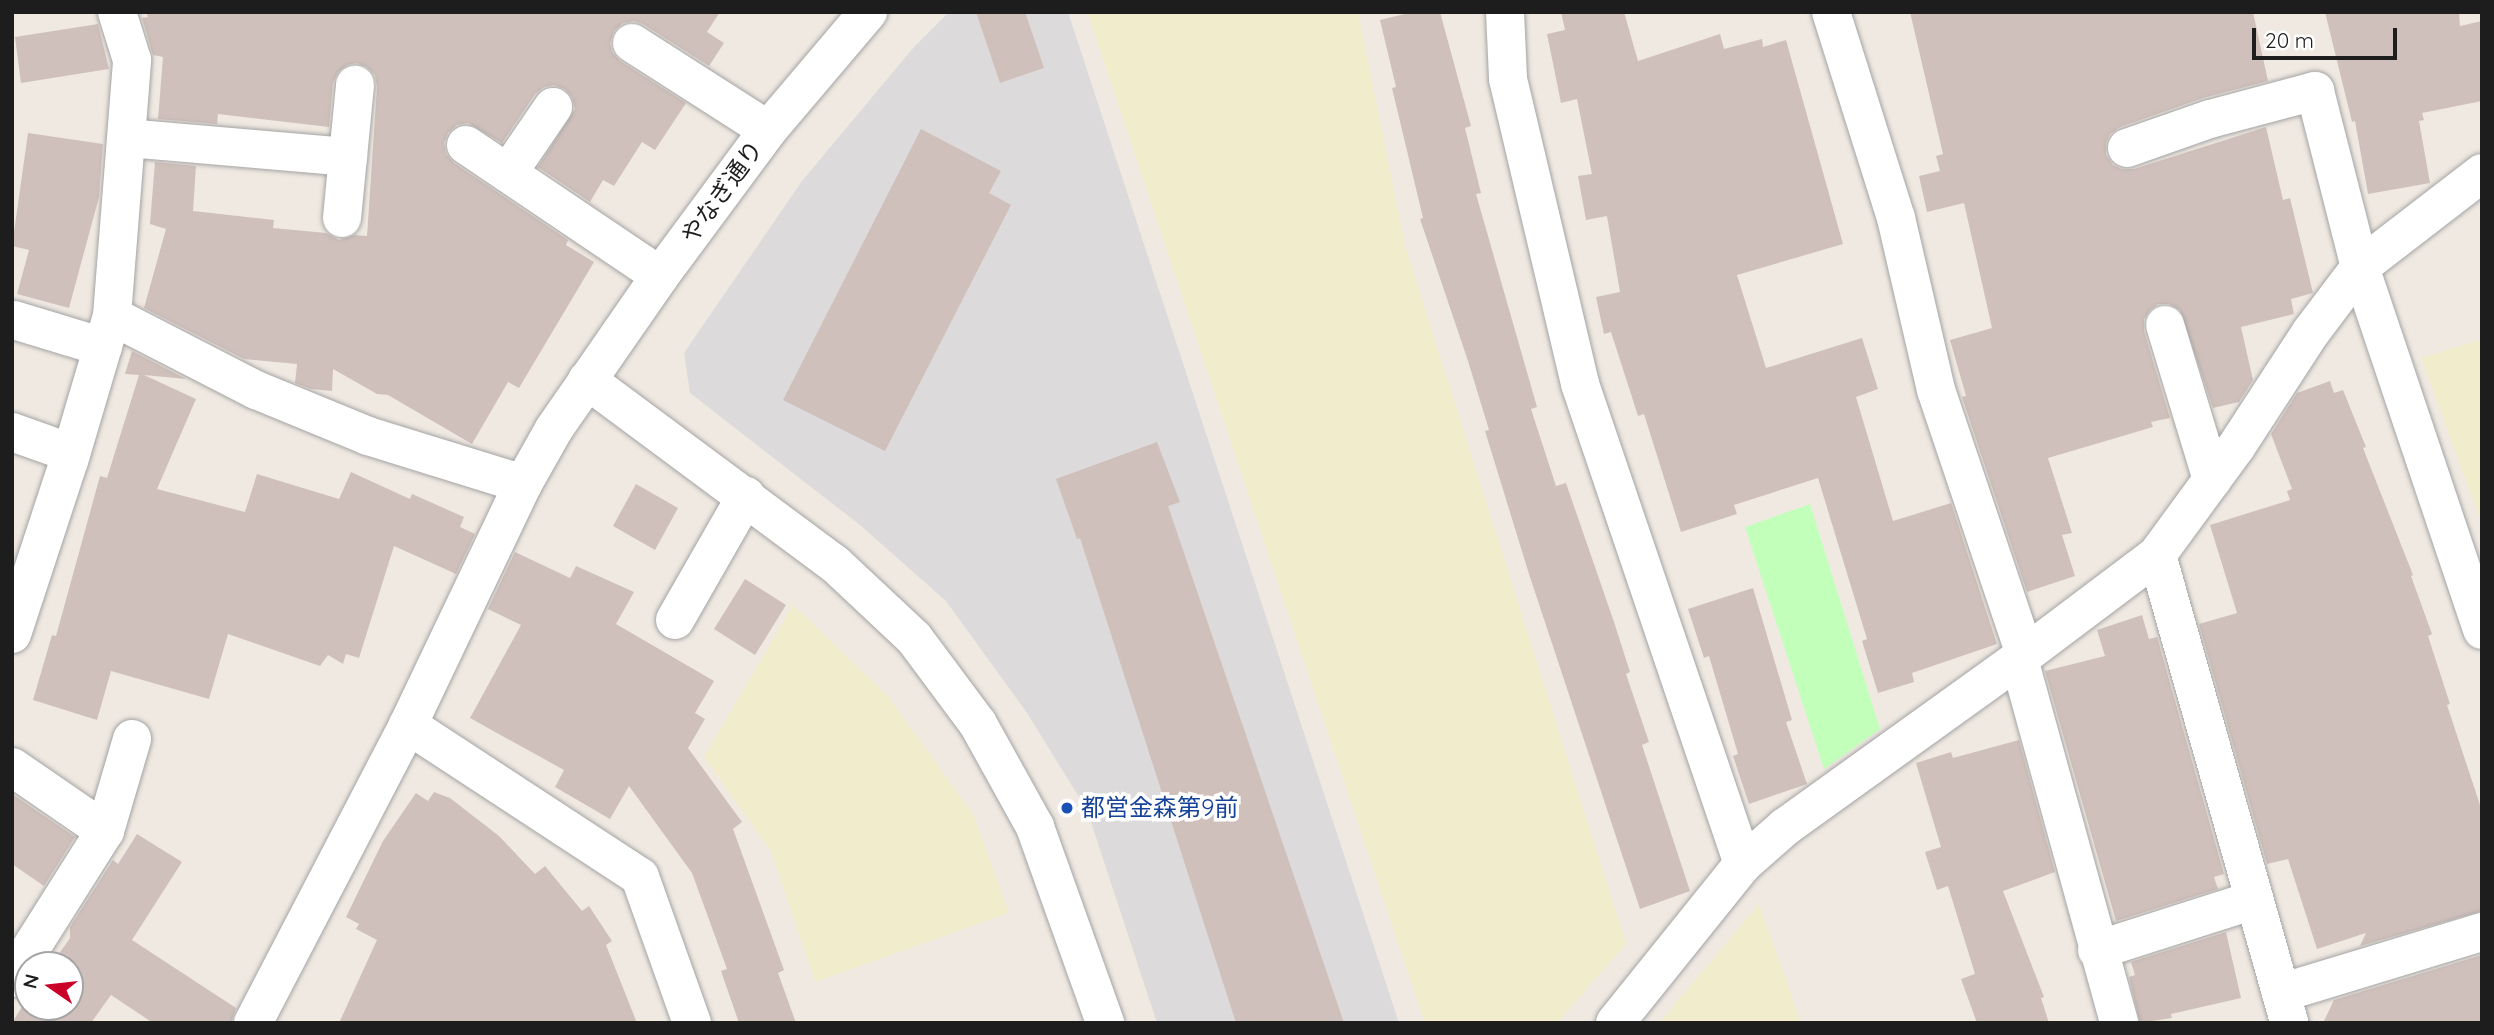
<!DOCTYPE html>
<meta charset="utf-8">
<style>
body{margin:0}
#map{position:relative;width:2494px;height:1035px;overflow:hidden;background:#f0e9e2;font-family:Quicksand,"Noto Sans JP",sans-serif}
div>[style]{position:absolute}
.residential>*{inset:0;background:#dcdadb}
.farmland>*{inset:0;background:#f1eccb}
.park>*{inset:0;background:#c2ffba}
.building>*{inset:0;background:#d0c0bb}
.roads{filter:drop-shadow(0 0 2px #a4a4a4) drop-shadow(0 0 2px #a4a4a4)}
.minor>*{height:38px;margin:-19px;padding:0 19px;transform-origin:19px;border-radius:19px;background:#fff}
.dots>*{width:19px;height:19px;translate:-50% -50%;box-sizing:border-box;border:4px solid #fff;border-radius:50%}
span{translate:-50% -50%;white-space:nowrap;text-align:center;line-height:1.15;-webkit-text-stroke:7px #fff;paint-order:stroke}
.street-label{font-size:24px;color:#1d1d1d}
.transit-label{font-size:24px;color:#164399}
.left{translate:0 -50%;text-align:left}
.frame{position:absolute;inset:0;border:14px solid #1d1d1d;pointer-events:none}
.north{position:absolute;left:14px;top:951px;width:70px;height:70px;box-sizing:border-box;background:#fff;border:2px solid #a5a5a5;border-radius:50%;rotate:284deg;font-size:19px;font-weight:700;line-height:28px;text-align:center;color:#1d1d1d}
.north::after{content:'';display:block;margin:auto;width:24px;height:32px;background:#cb0028;clip-path:polygon(50% 0,100% 100%,50% 72%,0 100%)}
.scale{position:absolute;left:2252px;top:28px;width:145px;height:32px;box-sizing:border-box;border:4px solid #1d1d1d;border-top:0;padding-left:9px;font-size:21px;line-height:24px;white-space:nowrap;color:#1d1d1d;-webkit-text-stroke:5px #fff;paint-order:stroke}
</style>
<div id="map">
<div class="residential">
<div style="clip-path:polygon(949px 12px,1068px 12px,1399px 1023px,1157px 1023px,1087px 810px,1027px 713px,946px 601px,860px 525px,690px 393px,684px 353px,802px 181px,914px 47px)"></div>
</div>
<div class="farmland">
<div style="clip-path:polygon(1087px 12px,1358px 12px,1406px 249px,1626px 944px,1557px 1023px,1425px 1023px)"></div>
<div style="clip-path:polygon(2482px 339px,2482px 525px,2421px 358px)"></div>
<div style="clip-path:polygon(793px 605px,887px 695px,974px 816px,1009px 913px,815px 982px,771px 851px,704px 757px)"></div>
<div style="clip-path:polygon(1759px 904px,1801px 1023px,1659px 1023px)"></div>
</div>
<div class="park">
<div style="clip-path:polygon(1810px 504px,1880px 729px,1824px 769px,1745px 527px)"></div>
</div>
<div class="building">
<div style="clip-path:polygon(146px 12px,720px 12px,707px 32px,724px 43px,709px 66px,643px 24px,634px 21px,623px 23px,614px 31px,610px 43px,612px 52px,620px 61px,686px 103px,655px 150px,642px 142px,614px 186px,603px 180px,590px 202px,538px 167px,575px 109px,572px 97px,565px 89px,554px 85px,544px 87px,535px 94px,502px 143px,468px 123px,457px 125px,448px 133px,444px 143px,446px 154px,454px 163px,568px 240px,566px 245px,594px 262px,519px 388px,508px 382px,472px 444px,388px 395px,377px 394px,333px 369px,332px 391px,311px 389px,295px 383px,297px 364px,244px 359px,144px 308px,166px 229px,150px 224px,155px 162px,196px 166px,193px 211px,274px 220px,273px 228px,326px 233px,339px 240px,355px 235px,367px 236px,377px 87px,375px 75px,367px 67px,356px 63px,347px 65px,338px 72px,333px 83px,329px 127px,218px 114px,217px 124px,158px 119px,163px 57px,153px 55px,142px 18px,148px 17px)"></div>
<div style="clip-path:polygon(976px 12px,1025px 12px,1044px 68px,1000px 83px)"></div>
<div style="clip-path:polygon(1413px 12px,1440px 12px,1471px 126px,1465px 128px,1481px 193px,1476px 194px,1537px 407px,1531px 409px,1556px 486px,1566px 483px,1614px 622px,1630px 672px,1626px 674px,1649px 742px,1642px 745px,1690px 891px,1640px 909px,1529px 574px,1485px 431px,1489px 430px,1468px 361px,1420px 219px,1423px 218px,1392px 88px,1396px 87px,1380px 20px)"></div>
<div style="clip-path:polygon(1561px 12px,1624px 12px,1638px 61px,1720px 34px,1724px 49px,1762px 39px,1763px 47px,1786px 40px,1843px 244px,1737px 275px,1766px 368px,1862px 338px,1878px 389px,1856px 397px,1893px 521px,1951px 503px,1997px 644px,1912px 673px,1914px 682px,1878px 693px,1862px 641px,1867px 639px,1818px 478px,1734px 505px,1737px 514px,1681px 532px,1644px 414px,1638px 416px,1611px 332px,1604px 334px,1596px 297px,1620px 292px,1607px 216px,1586px 220px,1578px 176px,1592px 174px,1577px 99px,1561px 103px,1547px 34px,1565px 30px)"></div>
<div style="clip-path:polygon(1910px 12px,2253px 12px,2268px 81px,2203px 98px,2120px 127px,2110px 134px,2106px 143px,2106px 155px,2113px 165px,2122px 169px,2134px 169px,2266px 127px,2283px 200px,2290px 198px,2313px 293px,2291px 299px,2294px 314px,2241px 327px,2253px 380px,2239px 402px,2213px 408px,2180px 310px,2169px 304px,2158px 304px,2150px 310px,2144px 319px,2144px 331px,2170px 418px,2151px 422px,2153px 427px,2048px 458px,2072px 533px,2062px 535px,2075px 576px,2027px 592px,1962px 397px,1966px 396px,1950px 340px,1992px 328px,1964px 203px,1927px 212px,1919px 176px,1940px 171px,1936px 156px,1943px 154px)"></div>
<div style="clip-path:polygon(2325px 12px,2459px 12px,2460px 26px,2482px 21px,2482px 101px,2422px 113px,2424px 120px,2419px 121px,2430px 183px,2368px 194px,2355px 121px,2352px 122px)"></div>
<div style="clip-path:polygon(98px 24px,109px 69px,21px 83px,15px 37px)"></div>
<div style="clip-path:polygon(921px 129px,1001px 171px,989px 193px,1011px 205px,885px 451px,783px 400px)"></div>
<div style="clip-path:polygon(28px 133px,103px 144px,99px 197px,69px 308px,17px 294px,29px 250px,12px 246px)"></div>
<div style="clip-path:polygon(132px 351px,186px 379px,144px 375px,196px 399px,157px 489px,245px 512px,257px 474px,339px 499px,351px 472px,410px 499px,412px 494px,464px 517px,460px 527px,475px 534px,456px 574px,394px 546px,359px 658px,346px 654px,343px 664px,328px 655px,320px 666px,228px 634px,209px 699px,111px 671px,97px 720px,33px 700px,52px 635px,56px 636px,100px 476px,107px 478px,139px 375px,125px 374px)"></div>
<div style="clip-path:polygon(2330px 381px,2334px 393px,2343px 390px,2366px 447px,2363px 448px,2413px 575px,2411px 576px,2432px 634px,2428px 636px,2450px 704px,2447px 705px,2482px 811px,2482px 911px,2360px 946px,2366px 933px,2317px 949px,2288px 859px,2267px 864px,2199px 624px,2237px 613px,2210px 525px,2290px 500px,2287px 491px,2292px 489px,2271px 434px,2297px 393px)"></div>
<div style="clip-path:polygon(1157px 442px,1180px 502px,1168px 506px,1344px 1023px,1236px 1023px,1080px 538px,1077px 539px,1056px 479px)"></div>
<div style="clip-path:polygon(636px 484px,678px 508px,655px 550px,613px 526px)"></div>
<div style="clip-path:polygon(515px 552px,570px 578px,576px 566px,634px 592px,616px 624px,714px 681px,695px 713px,705px 719px,688px 748px,742px 822px,733px 829px,784px 970px,778px 973px,796px 1023px,739px 1023px,721px 971px,727px 969px,692px 873px,629px 786px,610px 819px,555px 787px,564px 770px,470px 718px,521px 625px,488px 609px)"></div>
<div style="clip-path:polygon(745px 579px,786px 605px,755px 655px,714px 629px)"></div>
<div style="clip-path:polygon(1753px 588px,1792px 720px,1786px 722px,1807px 784px,1749px 804px,1733px 756px,1738px 754px,1709px 656px,1704px 658px,1688px 609px)"></div>
<div style="clip-path:polygon(2142px 615px,2149px 639px,2157px 637px,2224px 874px,2214px 877px,2218px 889px,2116px 921px,2045px 671px,2105px 656px,2097px 630px)"></div>
<div style="clip-path:polygon(2019px 740px,2055px 872px,2003px 891px,2044px 997px,2041px 998px,2049px 1023px,1977px 1023px,1961px 979px,1975px 974px,1948px 886px,1937px 890px,1925px 852px,1941px 847px,1916px 763px,1951px 752px,1953px 758px)"></div>
<div style="clip-path:polygon(434px 792px,450px 798px,499px 836px,535px 874px,545px 866px,582px 911px,589px 906px,612px 941px,606px 945px,637px 1023px,339px 1023px,377px 940px,356px 929px,359px 924px,346px 917px,383px 841px,416px 793px,428px 801px)"></div>
<div style="clip-path:polygon(12px 794px,75px 837px,44px 886px,12px 864px)"></div>
<div style="clip-path:polygon(137px 834px,182px 862px,132px 940px,236px 1008px,231px 1023px,153px 1023px,111px 995px,91px 1023px,12px 1023px,28px 997px,28px 1007px,70px 1007px,70px 965px,51px 965px,70px 938px,70px 927px,113px 860px,118px 864px)"></div>
<div style="clip-path:polygon(2226px 932px,2241px 998px,2171px 1014px,2172px 1018px,2140px 1023px,2129px 977px,2135px 975px,2131px 962px)"></div>
<div style="clip-path:polygon(2482px 955px,2482px 1023px,2323px 1023px,2334px 1000px)"></div>
</div>
<div class="roads">
<div class="minor">
<div style="left:1505px;top:12px;width:67px;rotate:87.4deg"></div>
<div style="left:1508px;top:79px;width:313px;rotate:76.7deg"></div>
<div style="left:1580px;top:384px;width:507px;rotate:71.24deg"></div>
<div style="left:1831px;top:12px;width:216px;rotate:72.5deg"></div>
<div style="left:1896px;top:218px;width:177px;rotate:76.9deg"></div>
<div style="left:1936px;top:390px;width:279px;rotate:71.4deg"></div>
<div style="left:632px;top:43px;width:161px;rotate:32.6deg"></div>
<div style="left:127px;top:138px;width:222px;rotate:4.9deg"></div>
<div style="left:466px;top:145px;width:234px;rotate:34deg"></div>
<div style="left:2127px;top:148px;width:88px;rotate:-19.3deg"></div>
<div style="left:2210px;top:119px;width:109px;rotate:-14.9deg"></div>
<div style="left:2315px;top:91px;width:182px;rotate:75.7deg"></div>
<div style="left:2360px;top:267px;width:383px;rotate:71.4deg"></div>
<div style="left:508px;top:173px;width:80px;rotate:-55.7deg"></div>
<div style="left:342px;top:218px;width:134px;rotate:-84.4deg"></div>
<div style="left:112px;top:316px;width:162px;rotate:27.2deg"></div>
<div style="left:256px;top:390px;width:121px;rotate:22.3deg"></div>
<div style="left:368px;top:436px;width:162px;rotate:17.2deg"></div>
<div style="left:14px;top:320px;width:93px;rotate:16.9deg"></div>
<div style="left:2165px;top:325px;width:162px;rotate:73.1deg"></div>
<div style="left:587px;top:380px;width:309px;rotate:36.6deg"></div>
<div style="left:835px;top:564px;width:108px;rotate:43.1deg"></div>
<div style="left:914px;top:638px;width:107px;rotate:53.3deg"></div>
<div style="left:978px;top:724px;width:118px;rotate:61deg"></div>
<div style="left:1035px;top:827px;width:208px;rotate:70.3deg"></div>
<div style="left:12px;top:432px;width:63px;rotate:19.6deg"></div>
<div style="left:2157px;top:555px;width:486px;rotate:74.2deg"></div>
<div style="left:675px;top:620px;width:143px;rotate:-60.2deg"></div>
<div style="left:12px;top:634px;width:182px;rotate:-71.8deg"></div>
<div style="left:69px;top:461px;width:151px;rotate:-73.5deg"></div>
<div style="left:112px;top:316px;width:257px;rotate:-85.5deg"></div>
<div style="left:132px;top:60px;width:50px;rotate:-107.4deg"></div>
<div style="left:2019px;top:659px;width:377px;rotate:74.6deg"></div>
<div style="left:408px;top:725px;width:277px;rotate:33.2deg"></div>
<div style="left:640px;top:877px;width:155px;rotate:70.4deg"></div>
<div style="left:12px;top:767px;width:113px;rotate:34.5deg"></div>
<div style="left:2097px;top:950px;width:165px;rotate:-17.7deg"></div>
<div style="left:12px;top:978px;width:174px;rotate:-57.7deg"></div>
<div style="left:105px;top:831px;width:96px;rotate:-73.6deg"></div>
<div style="left:2281px;top:993px;width:210px;rotate:-16.9deg"></div>
<div style="left:253px;top:1023px;width:336px;rotate:-62.5deg"></div>
<div style="left:408px;top:725px;width:267px;rotate:-64.5deg"></div>
<div style="left:523px;top:484px;width:63px;rotate:-60.6deg"></div>
<div style="left:554px;top:429px;width:186px;rotate:-55.3deg"></div>
<div style="left:660px;top:276px;width:182px;rotate:-53.5deg"></div>
<div style="left:768px;top:130px;width:155px;rotate:-49.7deg"></div>
<div style="left:1615px;top:1023px;width:204px;rotate:-51.2deg"></div>
<div style="left:1743px;top:864px;width:56px;rotate:-41.4deg"></div>
<div style="left:1785px;top:827px;width:288px;rotate:-35.7deg"></div>
<div style="left:2019px;top:659px;width:173px;rotate:-37deg"></div>
<div style="left:2157px;top:555px;width:134px;rotate:-53.8deg"></div>
<div style="left:2236px;top:447px;width:137px;rotate:-56.9deg"></div>
<div style="left:2311px;top:332px;width:81px;rotate:-53deg"></div>
<div style="left:2360px;top:267px;width:154px;rotate:-37.6deg"></div>
</div>
</div>
<div class="dots">
<div style="left:1067px;top:808px;background:#1a4fb4"></div>
</div>
<div class="street-label">
<span style="left:722px;top:192px;rotate:-54deg">やなぎ通り</span>
</div>
<div class="transit-label">
<span class="left" style="left:1081px;top:808px">都営金森第9前</span>
</div>
<div class="frame"></div>
<div class="north">N</div>
<div class="scale">20 m</div>
</div>
